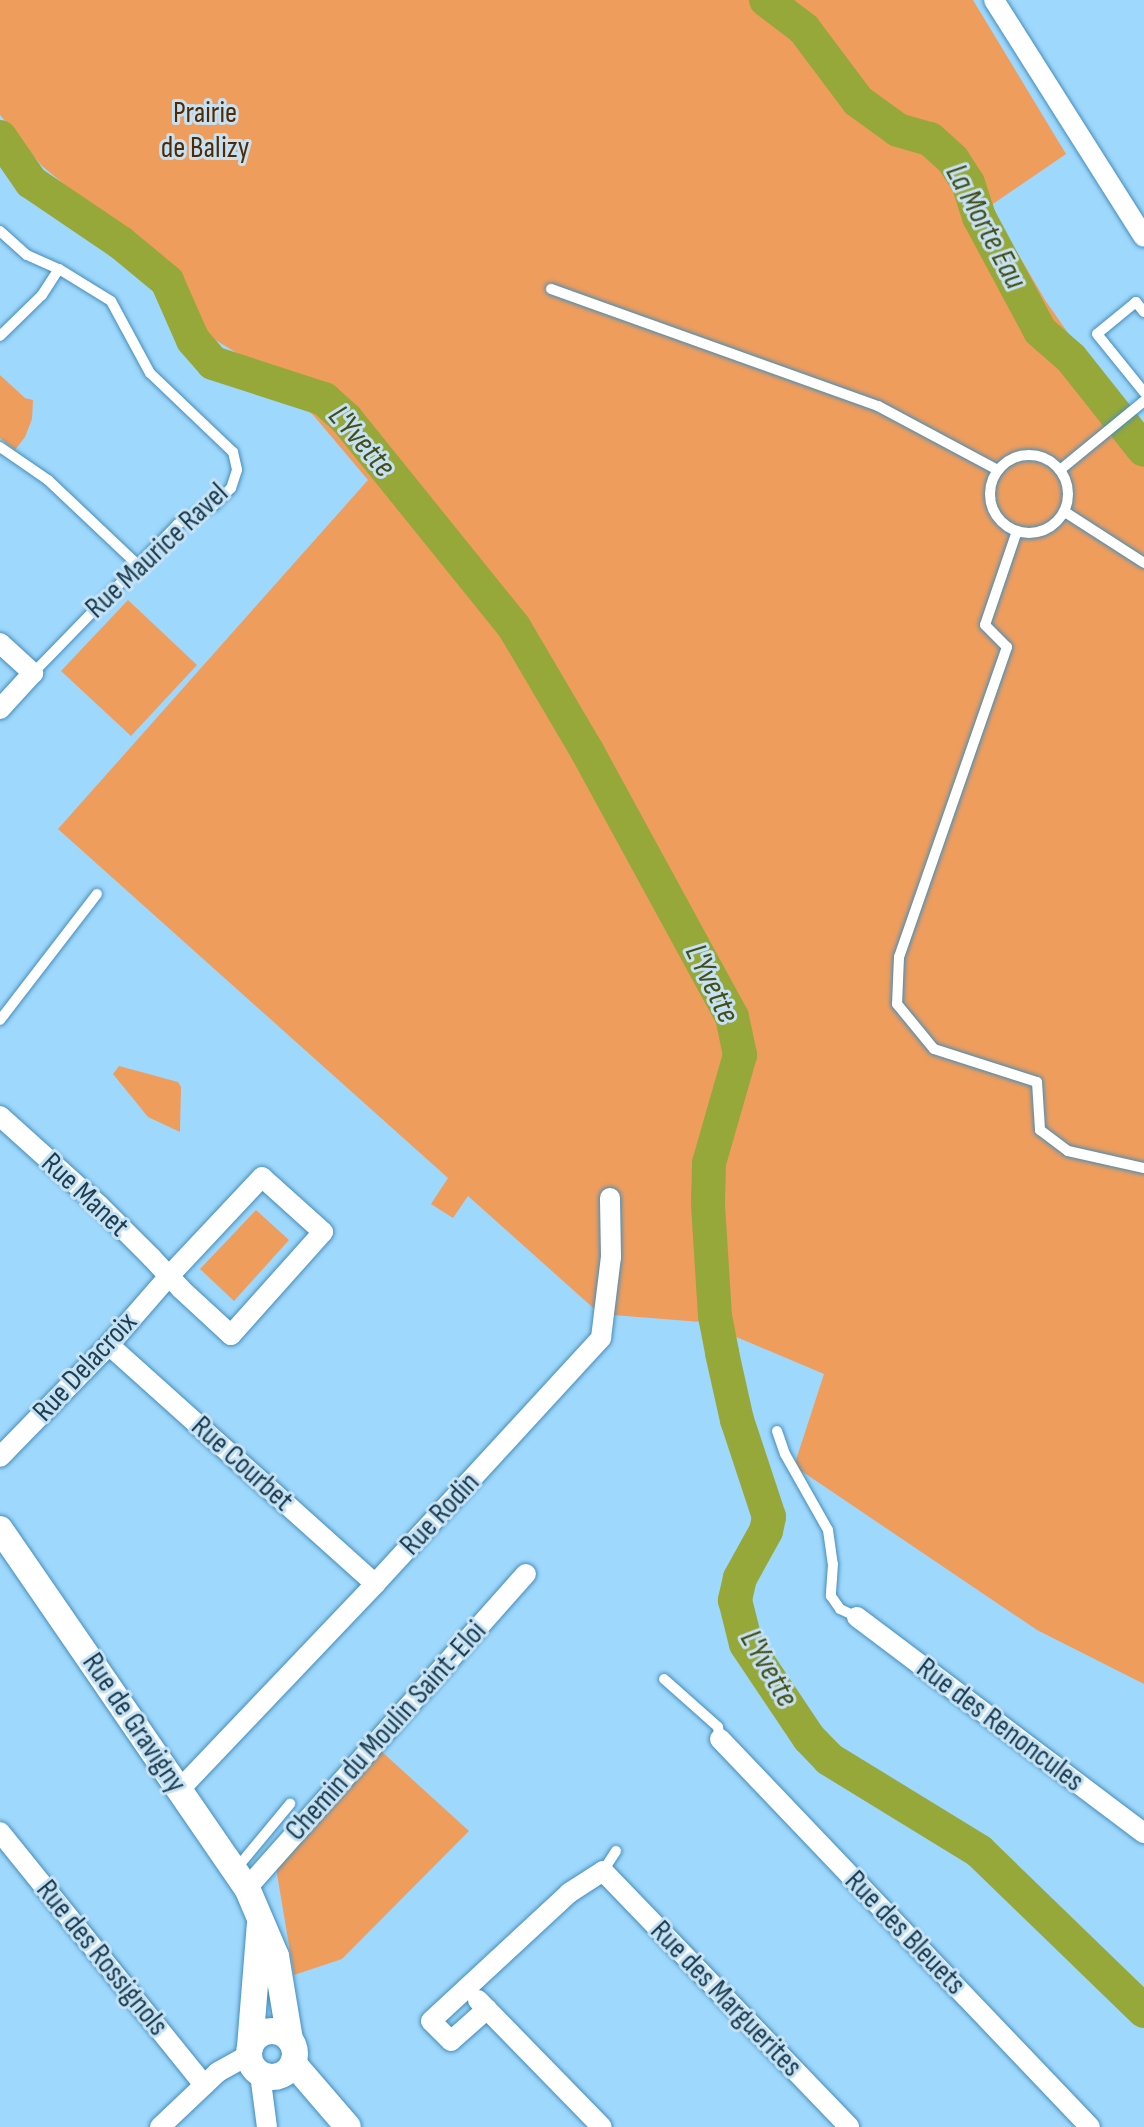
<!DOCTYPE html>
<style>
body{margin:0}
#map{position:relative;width:1144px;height:2127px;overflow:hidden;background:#9fd8fd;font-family:"Sofia Sans Condensed",sans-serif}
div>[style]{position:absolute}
.green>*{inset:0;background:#ef9d5d}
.river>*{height:34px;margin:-17px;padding:0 17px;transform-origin:17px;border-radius:17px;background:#97a83a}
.roads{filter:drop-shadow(0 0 2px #458eba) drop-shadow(0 0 2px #458eba)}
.service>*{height:10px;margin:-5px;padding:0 5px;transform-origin:5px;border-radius:5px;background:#fff}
.service>.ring{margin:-5px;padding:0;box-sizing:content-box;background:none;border:10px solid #fff;border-radius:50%}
.minor>*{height:20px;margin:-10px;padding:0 10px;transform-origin:10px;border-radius:10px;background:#fff}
.tertiary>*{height:26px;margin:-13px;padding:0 13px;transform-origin:13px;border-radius:13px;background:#fff}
.tertiary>.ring{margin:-13px;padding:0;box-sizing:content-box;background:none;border:26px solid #fff;border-radius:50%}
span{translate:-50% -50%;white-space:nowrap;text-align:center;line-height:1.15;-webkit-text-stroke:6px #c5e1f4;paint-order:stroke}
.park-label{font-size:30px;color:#532900}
.street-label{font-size:30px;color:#1e3d50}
.water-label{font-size:32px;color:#454e14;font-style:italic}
</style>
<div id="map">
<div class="green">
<div style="clip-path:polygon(0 0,973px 0,1066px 154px,990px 206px,1045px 300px,1144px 442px,1144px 1684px,1037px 1630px,794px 1466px,824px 1374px,701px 1322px,600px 1314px,468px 1196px,453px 1218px,431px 1204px,448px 1178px,58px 829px,368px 480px,314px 416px,262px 368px,197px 329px,177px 277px,42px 166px,0 115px)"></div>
<div style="clip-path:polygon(0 375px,25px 398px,33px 400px,32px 419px,25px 437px,15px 450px,0 438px)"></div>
<div style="clip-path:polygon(128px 600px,197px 665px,131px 736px,61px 671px)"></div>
<div style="clip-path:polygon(119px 1066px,178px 1082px,181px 1087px,180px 1132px,148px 1117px,113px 1074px)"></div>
<div style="clip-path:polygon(256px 1210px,289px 1240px,234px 1301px,200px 1269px)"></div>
<div style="clip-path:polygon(380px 1750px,469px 1831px,342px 1959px,294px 1975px,276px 1868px)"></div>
</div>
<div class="river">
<div style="left:766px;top:0;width:48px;rotate:37.3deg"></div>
<div style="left:804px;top:29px;width:90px;rotate:53.1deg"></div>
<div style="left:858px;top:101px;width:49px;rotate:35.9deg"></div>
<div style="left:898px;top:130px;width:33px;rotate:16deg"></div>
<div style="left:930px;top:139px;width:31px;rotate:42deg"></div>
<div style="left:953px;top:160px;width:27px;rotate:57deg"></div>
<div style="left:968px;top:183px;width:36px;rotate:72deg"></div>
<div style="left:979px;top:217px;width:129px;rotate:61.8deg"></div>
<div style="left:1040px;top:331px;width:41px;rotate:41.1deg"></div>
<div style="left:1071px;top:358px;width:117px;rotate:51.6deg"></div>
<div style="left:0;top:137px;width:55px;rotate:55.4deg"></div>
<div style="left:31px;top:182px;width:109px;rotate:34.1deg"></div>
<div style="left:121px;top:243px;width:60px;rotate:39.6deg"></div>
<div style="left:167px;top:281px;width:64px;rotate:66.2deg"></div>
<div style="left:193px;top:340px;width:30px;rotate:49deg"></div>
<div style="left:213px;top:363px;width:117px;rotate:18deg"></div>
<div style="left:324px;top:399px;width:31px;rotate:42deg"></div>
<div style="left:347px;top:420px;width:266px;rotate:51.1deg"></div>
<div style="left:514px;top:627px;width:144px;rotate:59.5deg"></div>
<div style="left:587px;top:751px;width:303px;rotate:61.4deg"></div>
<div style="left:732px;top:1017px;width:39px;rotate:78deg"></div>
<div style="left:740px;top:1055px;width:112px;rotate:106deg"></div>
<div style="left:709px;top:1163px;width:42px;rotate:91.4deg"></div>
<div style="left:708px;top:1205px;width:111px;rotate:86.4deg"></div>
<div style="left:715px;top:1316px;width:38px;rotate:79deg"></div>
<div style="left:722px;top:1353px;width:69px;rotate:77.4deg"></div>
<div style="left:737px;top:1420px;width:102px;rotate:71.7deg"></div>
<div style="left:769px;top:1517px;width:14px;rotate:102deg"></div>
<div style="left:766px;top:1531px;width:54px;rotate:119deg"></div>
<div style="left:740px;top:1578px;width:23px;rotate:103deg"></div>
<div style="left:735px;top:1600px;width:45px;rotate:76deg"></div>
<div style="left:746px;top:1644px;width:113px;rotate:56.2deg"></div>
<div style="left:809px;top:1738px;width:29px;rotate:46deg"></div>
<div style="left:829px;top:1759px;width:176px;rotate:31.5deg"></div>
<div style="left:979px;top:1851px;width:230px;rotate:44.1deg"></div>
</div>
<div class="roads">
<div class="service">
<div style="left:0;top:231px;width:36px;rotate:42deg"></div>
<div style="left:27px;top:255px;width:35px;rotate:24deg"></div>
<div style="left:59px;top:269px;width:61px;rotate:31.6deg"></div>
<div style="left:111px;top:301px;width:82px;rotate:61.6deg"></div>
<div style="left:150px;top:373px;width:115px;rotate:43.6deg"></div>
<div style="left:233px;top:452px;width:18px;rotate:77deg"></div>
<div style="left:237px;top:470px;width:19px;rotate:108deg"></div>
<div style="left:231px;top:488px;width:24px;rotate:135deg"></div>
<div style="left:214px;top:505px;width:41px;rotate:152.2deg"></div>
<div style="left:178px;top:524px;width:208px;rotate:134.2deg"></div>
<div style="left:551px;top:289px;width:347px;rotate:19.7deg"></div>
<div style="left:878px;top:406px;width:136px;rotate:28.1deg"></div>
<div style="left:1144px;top:312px;width:13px;rotate:-129deg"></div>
<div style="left:1136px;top:302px;width:50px;rotate:140.6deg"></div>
<div style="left:1097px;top:334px;width:75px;rotate:51deg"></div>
<div style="left:0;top:336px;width:59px;rotate:-44.3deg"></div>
<div style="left:42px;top:295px;width:31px;rotate:-57deg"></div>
<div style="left:0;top:447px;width:58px;rotate:34.5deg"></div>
<div style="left:48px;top:480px;width:125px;rotate:43.4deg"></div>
<div class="ring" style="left:990px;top:455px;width:68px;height:68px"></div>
<div style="left:1060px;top:470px;width:109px;rotate:-39.4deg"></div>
<div style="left:1065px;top:512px;width:94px;rotate:32.8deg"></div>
<div style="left:1017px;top:531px;width:99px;rotate:108.8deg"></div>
<div style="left:985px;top:625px;width:31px;rotate:45deg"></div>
<div style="left:1007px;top:647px;width:328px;rotate:109.2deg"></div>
<div style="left:899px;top:957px;width:47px;rotate:92.4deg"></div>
<div style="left:897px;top:1004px;width:58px;rotate:50.6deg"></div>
<div style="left:934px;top:1049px;width:108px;rotate:17.8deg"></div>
<div style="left:1037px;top:1082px;width:48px;rotate:86.4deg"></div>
<div style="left:1040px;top:1130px;width:35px;rotate:37deg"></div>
<div style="left:1068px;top:1151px;width:78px;rotate:12.6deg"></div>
<div style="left:0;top:1020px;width:159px;rotate:-52.4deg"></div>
<div style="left:777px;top:1431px;width:24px;rotate:71deg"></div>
<div style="left:785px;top:1454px;width:87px;rotate:60.5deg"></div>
<div style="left:828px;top:1530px;width:34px;rotate:82deg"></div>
<div style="left:833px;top:1564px;width:32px;rotate:94deg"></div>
<div style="left:831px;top:1596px;width:16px;rotate:55deg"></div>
<div style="left:840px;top:1609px;width:19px;rotate:25deg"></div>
<div style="left:664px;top:1679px;width:72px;rotate:41.6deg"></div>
<div style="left:718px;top:1727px;width:12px;rotate:81deg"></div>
<div style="left:236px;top:1869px;width:85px;rotate:-50.3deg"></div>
<div style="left:603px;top:1871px;width:24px;rotate:-57deg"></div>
</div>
<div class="minor">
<div style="left:994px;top:0;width:280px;rotate:57.7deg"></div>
<div style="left:0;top:643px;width:45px;rotate:42.3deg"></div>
<div style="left:33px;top:673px;width:49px;rotate:132.5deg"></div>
<div style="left:0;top:1116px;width:133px;rotate:42deg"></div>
<div style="left:99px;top:1205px;width:75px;rotate:45deg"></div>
<div style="left:152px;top:1258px;width:25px;rotate:47deg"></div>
<div style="left:169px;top:1276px;width:18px;rotate:47deg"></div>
<div style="left:181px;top:1289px;width:68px;rotate:42.6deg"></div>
<div style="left:231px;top:1335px;width:138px;rotate:-48.2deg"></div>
<div style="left:323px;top:1232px;width:82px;rotate:-138deg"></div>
<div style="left:262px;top:1177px;width:136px;rotate:133.2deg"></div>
<div style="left:169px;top:1276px;width:91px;rotate:131deg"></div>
<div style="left:109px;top:1345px;width:156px;rotate:134.2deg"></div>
<div style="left:109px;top:1345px;width:358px;rotate:41.9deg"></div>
<div style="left:857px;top:1617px;width:359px;rotate:37deg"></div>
<div style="left:720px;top:1739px;width:536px;rotate:46.36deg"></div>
<div style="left:180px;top:1789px;width:283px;rotate:-46.4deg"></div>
<div style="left:375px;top:1584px;width:334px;rotate:-47.4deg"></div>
<div style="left:601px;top:1338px;width:82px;rotate:-83deg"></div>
<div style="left:611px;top:1257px;width:59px;rotate:-91deg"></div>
<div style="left:0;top:1832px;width:325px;rotate:51.1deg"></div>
<div style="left:247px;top:1888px;width:420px;rotate:-48.4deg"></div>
<div style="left:478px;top:2000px;width:177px;rotate:45.7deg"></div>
<div style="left:487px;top:2009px;width:48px;rotate:138.4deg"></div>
<div style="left:451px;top:2041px;width:28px;rotate:-135deg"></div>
<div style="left:431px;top:2021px;width:188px;rotate:-42.8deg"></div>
<div style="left:569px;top:1893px;width:40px;rotate:-32.9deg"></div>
<div style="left:603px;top:1871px;width:355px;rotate:46.1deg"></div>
<div style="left:260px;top:2074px;width:53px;rotate:82.5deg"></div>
<div style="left:160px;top:2127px;width:80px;rotate:-43.5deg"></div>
<div style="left:218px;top:2072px;width:35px;rotate:-29deg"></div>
</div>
<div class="tertiary">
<div style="left:0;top:1529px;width:436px;rotate:55.5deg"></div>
<div style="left:247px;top:1888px;width:74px;rotate:66.9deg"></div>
<div style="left:276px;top:1956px;width:85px;rotate:80.5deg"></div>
<div class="ring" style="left:249px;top:2031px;width:20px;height:20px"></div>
<div style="left:250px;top:2047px;width:123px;rotate:-85.4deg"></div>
<div style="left:293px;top:2063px;width:84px;rotate:49.3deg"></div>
</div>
</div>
<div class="park-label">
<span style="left:205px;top:130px">Prairie<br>de Balizy</span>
</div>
<div class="street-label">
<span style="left:157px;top:551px;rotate:-43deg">Rue Maurice Ravel</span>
<span style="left:85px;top:1195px;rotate:43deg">Rue Manet</span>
<span style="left:85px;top:1367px;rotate:-47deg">Rue Delacroix</span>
<span style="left:242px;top:1464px;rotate:42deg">Rue Courbet</span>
<span style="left:440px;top:1514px;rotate:-47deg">Rue Rodin</span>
<span style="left:134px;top:1723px;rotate:56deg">Rue de Gravigny</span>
<span style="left:1000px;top:1725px;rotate:37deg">Rue des Renoncules</span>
<span style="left:386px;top:1731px;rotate:-48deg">Chemin du Moulin Saint-Eloi</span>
<span style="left:905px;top:1933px;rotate:46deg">Rue des Bleuets</span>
<span style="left:102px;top:1958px;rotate:51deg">Rue des Rossignols</span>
<span style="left:726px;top:1999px;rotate:46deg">Rue des Marguerites</span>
</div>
<div class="water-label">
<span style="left:985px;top:227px;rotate:62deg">La Morte Eau</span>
<span style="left:361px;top:442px;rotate:49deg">L'Yvette</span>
<span style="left:711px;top:984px;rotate:64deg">L'Yvette</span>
<span style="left:768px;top:1669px;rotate:60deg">L'Yvette</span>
</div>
</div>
